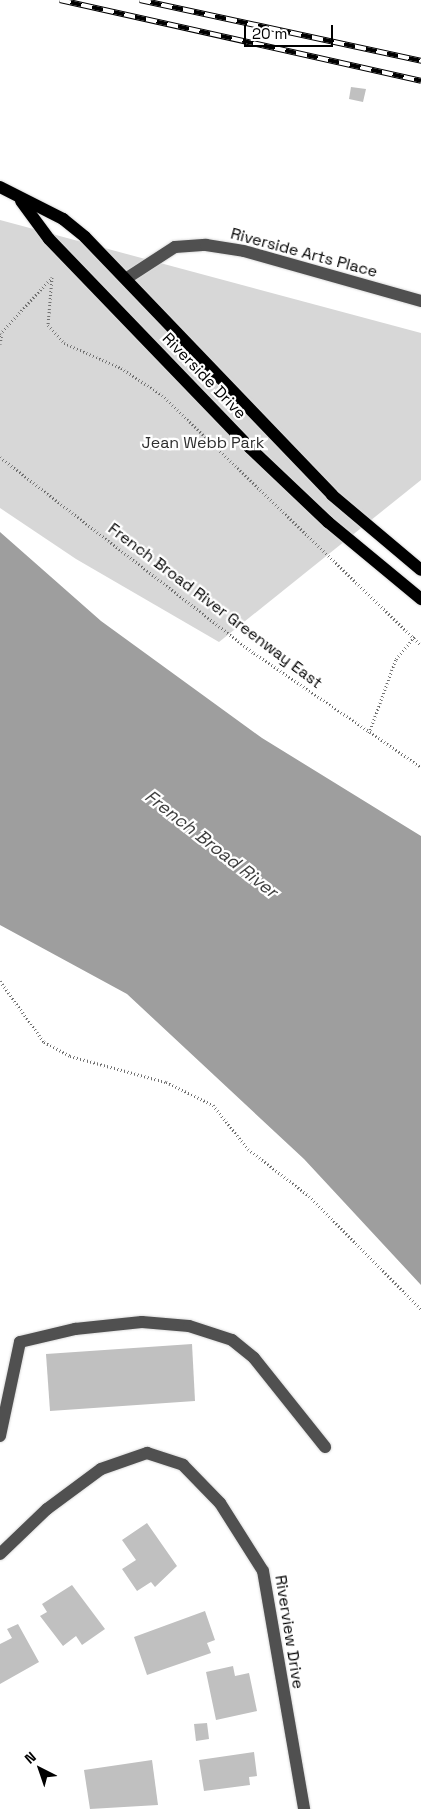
<!DOCTYPE html>
<style>
body{margin:0}
#map{position:relative;width:421px;height:1809px;overflow:hidden;background:#fff;font-family:"Space Grotesk",sans-serif}
div>[style]{position:absolute}
.green>*{inset:0;background:#d7d7d7}
.water>*{inset:0;background:#9e9e9e}
.building>*{inset:0;background:#c0c0c0}
.path>*{height:3px;margin-top:-1.5px;transform-origin:0;background:repeating-linear-gradient(90deg,#727272 0 1px,transparent 0 3.5px)}
.roads{filter:drop-shadow(0 0 1px #dbdbdb) drop-shadow(0 0 1px #dbdbdb)}
.minor>*{height:12px;margin:-6px;padding:0 6px;transform-origin:6px;border-radius:6px;background:#505050}
.major>*{height:12px;margin:-6px;padding:0 6px;transform-origin:6px;border-radius:6px;background:#000}
.rail>*{height:5.5px;margin-top:-2.75px;transform-origin:0;background:repeating-linear-gradient(90deg,#fff 0 11px,#000 0 22px);box-sizing:border-box;border-block:1px solid #000}
span{translate:-50% -50%;white-space:nowrap;text-align:center;line-height:1.15;-webkit-text-stroke:4.5px #fff;paint-order:stroke}
.street-label{font-size:16px;color:#000}
.park-label{font-size:16px;color:#2e2e2e}
.water-label{font-size:18px;color:#3f3f3f;font-style:italic}
.north{position:absolute;left:15px;top:1744px;width:50px;height:50px;-webkit-text-stroke:4px #fff;paint-order:stroke;rotate:319deg;font-size:14px;font-weight:700;line-height:20px;text-align:center;color:#000}
.north::after{content:'';display:block;margin:auto;width:18px;height:22px;background:#000;clip-path:polygon(50% 0,100% 100%,50% 72%,0 100%)}
.scale{position:absolute;left:244px;top:25px;width:89px;height:22px;box-sizing:border-box;border:2px solid #000;border-top:0;padding-left:6px;font-size:15px;line-height:18px;white-space:nowrap;color:#000;-webkit-text-stroke:4px #fff;paint-order:stroke}
</style>
<div id="map">
<div class="green">
<div style="clip-path:polygon(0 220px,421px 333px,421px 480px,219px 642px,76px 559px,0 508px)"></div>
</div>
<div class="water">
<div style="clip-path:polygon(0 532px,101px 621px,262px 738px,421px 836px,421px 1285px,304px 1159px,127px 994px,0 925px)"></div>
</div>
<div class="building">
<div style="clip-path:polygon(351px 87px,366px 89px,363px 102px,349px 99px)"></div>
<div style="clip-path:polygon(192px 1344px,195px 1401px,50px 1411px,46px 1354px)"></div>
<div style="clip-path:polygon(147px 1523px,177px 1566px,155px 1587px,151px 1582px,137px 1591px,122px 1569px,136px 1560px,122px 1540px)"></div>
<div style="clip-path:polygon(72px 1585px,105px 1629px,82px 1645px,76px 1636px,63px 1646px,40px 1616px,47px 1612px,42px 1604px)"></div>
<div style="clip-path:polygon(205px 1611px,215px 1640px,207px 1643px,211px 1653px,147px 1675px,134px 1637px)"></div>
<div style="clip-path:polygon(18px 1624px,39px 1662px,0 1684px,0 1644px,12px 1638px,7px 1629px)"></div>
<div style="clip-path:polygon(233px 1666px,235px 1676px,249px 1673px,257px 1711px,216px 1720px,206px 1672px)"></div>
<div style="clip-path:polygon(207px 1723px,209px 1739px,196px 1741px,194px 1724px)"></div>
<div style="clip-path:polygon(254px 1752px,257px 1776px,249px 1777px,250px 1785px,204px 1791px,199px 1760px)"></div>
<div style="clip-path:polygon(152px 1760px,158px 1805px,90px 1809px,84px 1770px)"></div>
</div>
<div class="path">
<div style="left:52px;top:277px;width:48px;rotate:94.8deg"></div>
<div style="left:48px;top:325px;width:24px;rotate:48deg"></div>
<div style="left:64px;top:343px;width:62px;rotate:23.7deg"></div>
<div style="left:121px;top:368px;width:49px;rotate:33.4deg"></div>
<div style="left:162px;top:395px;width:360px;rotate:44deg"></div>
<div style="left:0;top:334px;width:77px;rotate:-47.6deg"></div>
<div style="left:0;top:344px;width:11px;rotate:-80deg"></div>
<div style="left:0;top:457px;width:321px;rotate:37.7deg"></div>
<div style="left:254px;top:653px;width:202px;rotate:34.3deg"></div>
<div style="left:369px;top:733px;width:79px;rotate:-70deg"></div>
<div style="left:396px;top:659px;width:30px;rotate:-50deg"></div>
<div style="left:0;top:981px;width:75px;rotate:54.2deg"></div>
<div style="left:44px;top:1042px;width:30px;rotate:28deg"></div>
<div style="left:70px;top:1056px;width:99px;rotate:15.2deg"></div>
<div style="left:166px;top:1082px;width:52px;rotate:26.1deg"></div>
<div style="left:213px;top:1105px;width:56px;rotate:51.5deg"></div>
<div style="left:248px;top:1149px;width:77px;rotate:37.6deg"></div>
<div style="left:309px;top:1196px;width:159px;rotate:45.3deg"></div>
</div>
<div class="roads">
<div class="minor">
<div style="left:127px;top:278px;width:57px;rotate:-32.9deg"></div>
<div style="left:175px;top:247px;width:31px;rotate:-4deg"></div>
<div style="left:206px;top:245px;width:38px;rotate:9deg"></div>
<div style="left:244px;top:251px;width:184px;rotate:15.8deg"></div>
<div style="left:0;top:1436px;width:96px;rotate:-78deg"></div>
<div style="left:20px;top:1342px;width:57px;rotate:-13.3deg"></div>
<div style="left:75px;top:1329px;width:67px;rotate:-6deg"></div>
<div style="left:142px;top:1322px;width:47px;rotate:4.9deg"></div>
<div style="left:189px;top:1326px;width:45px;rotate:18deg"></div>
<div style="left:232px;top:1340px;width:28px;rotate:39deg"></div>
<div style="left:254px;top:1358px;width:114px;rotate:51.4deg"></div>
<div style="left:0;top:1554px;width:65px;rotate:-43.8deg"></div>
<div style="left:47px;top:1509px;width:67px;rotate:-36.5deg"></div>
<div style="left:101px;top:1469px;width:49px;rotate:-19.2deg"></div>
<div style="left:147px;top:1453px;width:38px;rotate:18deg"></div>
<div style="left:183px;top:1465px;width:53px;rotate:45.8deg"></div>
<div style="left:220px;top:1503px;width:80px;rotate:57.7deg"></div>
<div style="left:263px;top:1571px;width:242px;rotate:80.2deg"></div>
</div>
<div class="major">
<div style="left:0;top:187px;width:71px;rotate:26.9deg"></div>
<div style="left:63px;top:219px;width:28px;rotate:39deg"></div>
<div style="left:85px;top:237px;width:357px;rotate:46.2deg"></div>
<div style="left:332px;top:495px;width:116px;rotate:40.1deg"></div>
<div style="left:21px;top:201px;width:47px;rotate:53.6deg"></div>
<div style="left:49px;top:239px;width:290px;rotate:46.1deg"></div>
<div style="left:250px;top:448px;width:108px;rotate:43.5deg"></div>
<div style="left:328px;top:522px;width:121px;rotate:39.6deg"></div>
</div>
</div>
<div class="rail">
<div style="left:60px;top:0;width:370px;rotate:12.6deg"></div>
<div style="left:140px;top:0;width:288px;rotate:12.2deg"></div>
</div>
<div class="street-label">
<span style="left:304px;top:253px;rotate:15deg">Riverside Arts Place</span>
<span style="left:204px;top:376px;rotate:46deg">Riverside Drive</span>
<span style="left:215px;top:606px;rotate:37deg">French Broad River Greenway East</span>
<span style="left:289px;top:1632px;rotate:81deg">Riverview Drive</span>
</div>
<div class="park-label">
<span style="left:203px;top:443px">Jean Webb Park</span>
</div>
<div class="water-label">
<span style="left:211px;top:844px;rotate:38deg">French Broad River</span>
</div>
<div class="north">N</div>
<div class="scale">20 m</div>
</div>
